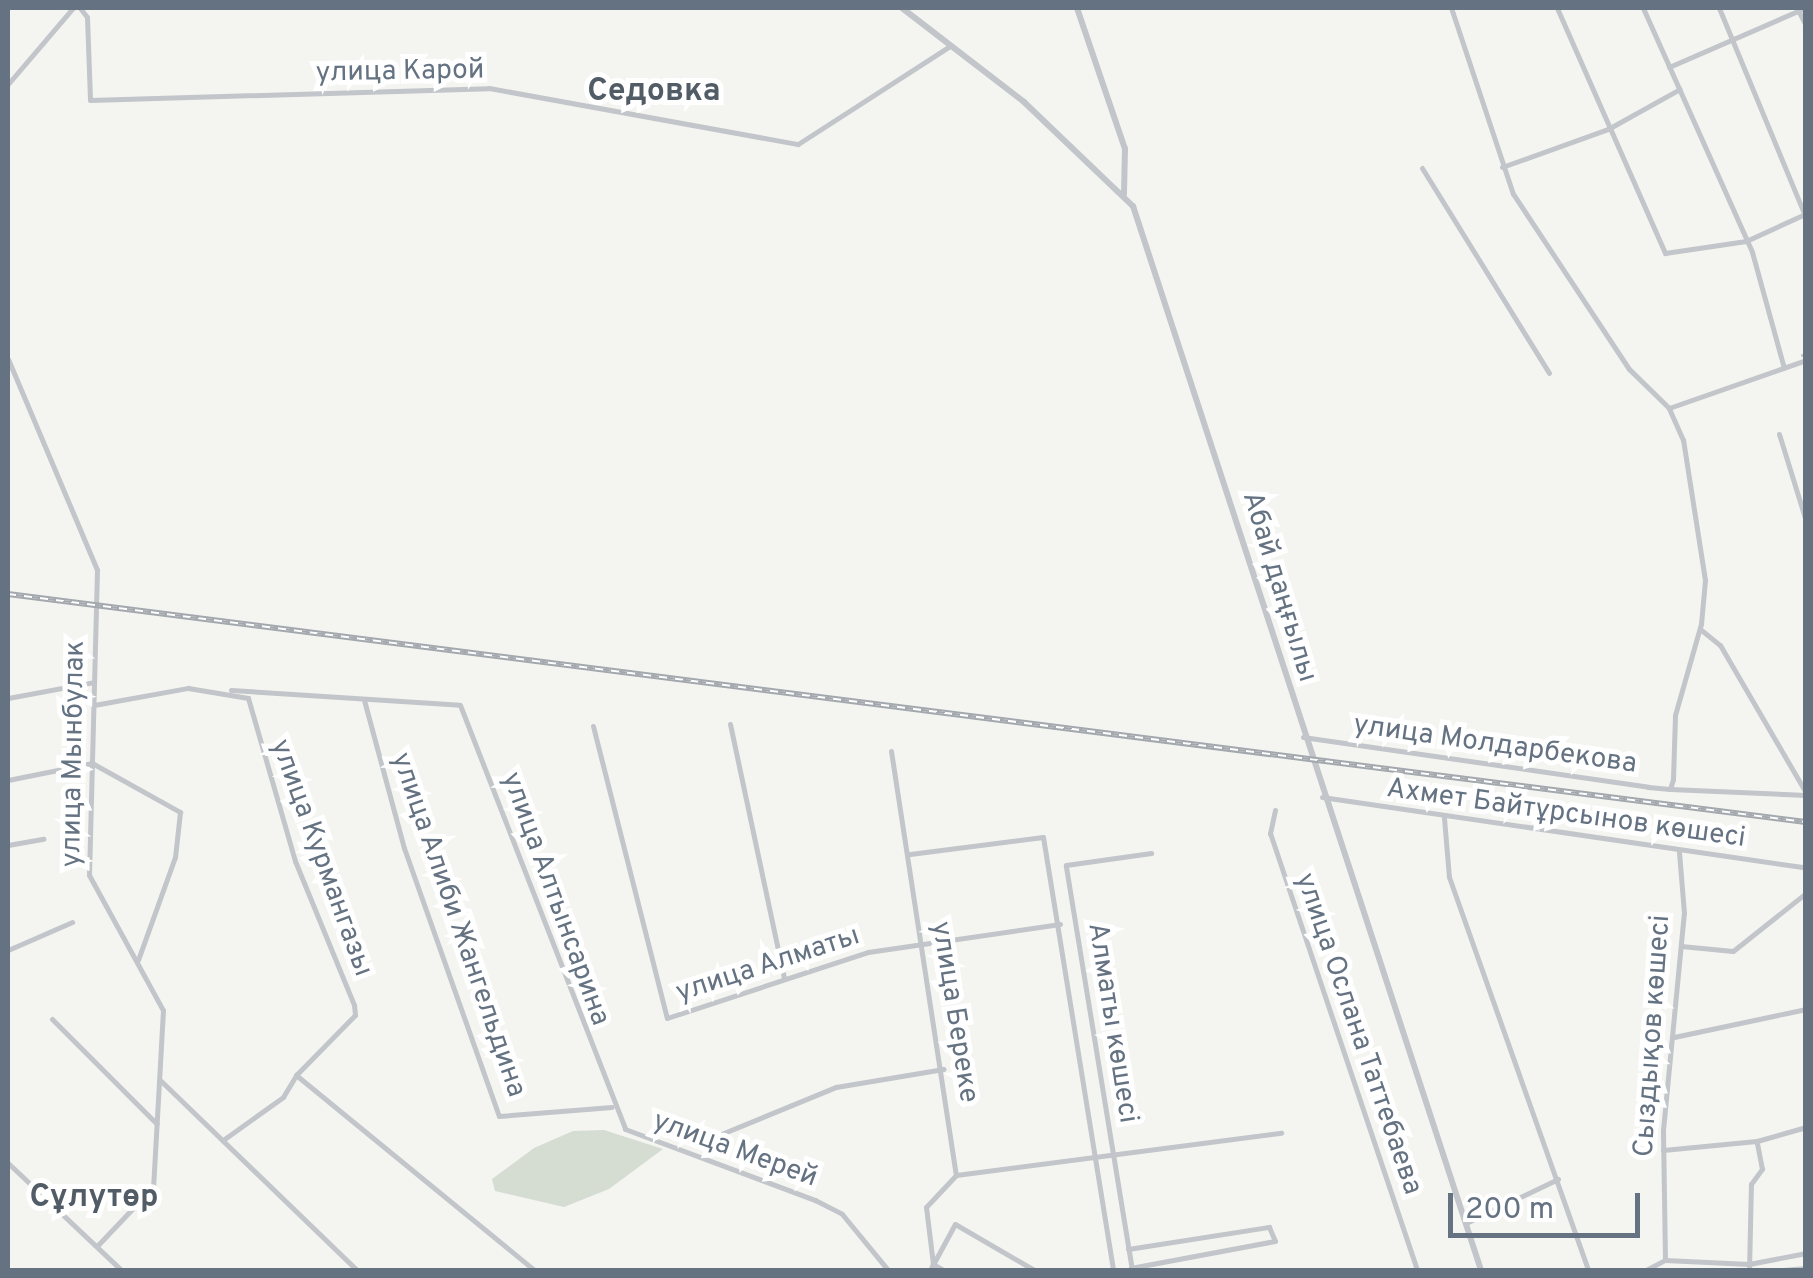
<!DOCTYPE html>
<meta charset="utf-8">
<style>
body{margin:0}
#map{position:relative;width:1813px;height:1278px;overflow:hidden;background:#f4f5f1;font-family:Overpass,sans-serif}
div>[style]{position:absolute}
.green>*{inset:0;background:#d5dcd2}
.stream>*{height:2.5px;margin:-1.25px;padding:0 1.25px;transform-origin:1.25px;border-radius:1.25px;background:#bbc5cb}
.minor>*{height:5px;margin:-2.5px;padding:0 2.5px;transform-origin:2.5px;border-radius:2.5px;background:#c2c5c9}
.tertiary>*{height:6px;margin:-3px;padding:0 3px;transform-origin:3px;border-radius:3px;background:#c2c5c9}
.rail>*{height:6px;margin-top:-3px;transform-origin:0;background:repeating-linear-gradient(90deg,#fff 0 8px,#a3a8ae 0 16px);box-sizing:border-box;border-block:2px solid #a3a8ae}
span{translate:-50% -50%;white-space:nowrap;text-align:center;line-height:1.15;-webkit-text-stroke:10px #fff;paint-order:stroke}
.street-label{font-size:28px;color:#647282}
.quarter-label{font-size:32px;color:#525c67;font-weight:700}
.frame{position:absolute;inset:0;border:10px solid #647282;pointer-events:none}
.scale{position:absolute;left:1448px;top:1193px;width:192px;height:45px;box-sizing:border-box;border:5px solid #647282;border-top:0;padding-left:12px;font-size:30px;line-height:35px;white-space:nowrap;color:#647282;-webkit-text-stroke:8px #fff;paint-order:stroke}
</style>
<div id="map">
<div class="green">
<div style="clip-path:polygon(604px 1130px,663px 1149px,609px 1189px,564px 1207px,495px 1191px,492px 1179px,534px 1148px,573px 1131px)"></div>
</div>
<div class="stream">
<div style="left:1802px;top:355px;width:4px;rotate:-14deg"></div>
</div>
<div class="minor">
<div style="left:80px;top:8px;width:11px;rotate:52deg"></div>
<div style="left:87px;top:17px;width:83px;rotate:87.9deg"></div>
<div style="left:90px;top:100px;width:399px;rotate:-1.7deg"></div>
<div style="left:489px;top:88px;width:314px;rotate:10.3deg"></div>
<div style="left:798px;top:144px;width:181px;rotate:-32.8deg"></div>
<div style="left:1557px;top:8px;width:268px;rotate:66.2deg"></div>
<div style="left:1665px;top:253px;width:82px;rotate:-8.4deg"></div>
<div style="left:1746px;top:241px;width:65px;rotate:-24.6deg"></div>
<div style="left:1643px;top:8px;width:267px;rotate:65.9deg"></div>
<div style="left:1752px;top:252px;width:120px;rotate:74.6deg"></div>
<div style="left:1719px;top:8px;width:222px;rotate:67.5deg"></div>
<div style="left:1798px;top:10px;width:18px;rotate:63deg"></div>
<div style="left:1669px;top:67px;width:148px;rotate:-23.5deg"></div>
<div style="left:8px;top:84px;width:100px;rotate:-49.5deg"></div>
<div style="left:1502px;top:167px;width:113px;rotate:-19.7deg"></div>
<div style="left:1608px;top:129px;width:82px;rotate:-29.1deg"></div>
<div style="left:1422px;top:168px;width:241px;rotate:58.2deg"></div>
<div style="left:8px;top:359px;width:229px;rotate:67.1deg"></div>
<div style="left:97px;top:570px;width:305px;rotate:91.5deg"></div>
<div style="left:89px;top:875px;width:154px;rotate:61.3deg"></div>
<div style="left:163px;top:1010px;width:177px;rotate:93.2deg"></div>
<div style="left:153px;top:1187px;width:81px;rotate:133.5deg"></div>
<div style="left:1669px;top:408px;width:145px;rotate:-19.3deg"></div>
<div style="left:1779px;top:434px;width:91px;rotate:72.8deg"></div>
<div style="left:1700px;top:629px;width:26px;rotate:39deg"></div>
<div style="left:1720px;top:645px;width:171px;rotate:59.8deg"></div>
<div style="left:231px;top:690px;width:229px;rotate:3.7deg"></div>
<div style="left:460px;top:705px;width:455px;rotate:68.7deg"></div>
<div style="left:625px;top:1129px;width:203px;rotate:20.5deg"></div>
<div style="left:815px;top:1200px;width:30px;rotate:27deg"></div>
<div style="left:842px;top:1214px;width:72px;rotate:50.6deg"></div>
<div style="left:8px;top:698px;width:87px;rotate:-10.5deg"></div>
<div style="left:364px;top:700px;width:153px;rotate:74.9deg"></div>
<div style="left:404px;top:848px;width:284px;rotate:70.5deg"></div>
<div style="left:499px;top:1116px;width:113px;rotate:-4.6deg"></div>
<div style="left:94px;top:705px;width:96px;rotate:-10.3deg"></div>
<div style="left:188px;top:688px;width:61px;rotate:9.5deg"></div>
<div style="left:248px;top:698px;width:170px;rotate:73.9deg"></div>
<div style="left:295px;top:861px;width:156px;rotate:67.7deg"></div>
<div style="left:354px;top:1005px;width:10px;rotate:84deg"></div>
<div style="left:355px;top:1015px;width:84px;rotate:134.5deg"></div>
<div style="left:296px;top:1075px;width:308px;rotate:39.3deg"></div>
<div style="left:730px;top:724px;width:260px;rotate:78deg"></div>
<div style="left:593px;top:726px;width:301px;rotate:75.8deg"></div>
<div style="left:667px;top:1018px;width:212px;rotate:-18.2deg"></div>
<div style="left:868px;top:952px;width:194px;rotate:-8.3deg"></div>
<div style="left:1303px;top:737px;width:349px;rotate:8.2deg"></div>
<div style="left:1648px;top:787px;width:22px;rotate:5deg"></div>
<div style="left:1670px;top:789px;width:10px;rotate:-73deg"></div>
<div style="left:1673px;top:779px;width:64px;rotate:-88.2deg"></div>
<div style="left:1675px;top:715px;width:95px;rotate:-74.1deg"></div>
<div style="left:1701px;top:624px;width:44px;rotate:-84.8deg"></div>
<div style="left:1705px;top:580px;width:142px;rotate:-98.9deg"></div>
<div style="left:1683px;top:440px;width:35px;rotate:-114deg"></div>
<div style="left:1669px;top:408px;width:56px;rotate:-135.7deg"></div>
<div style="left:1629px;top:369px;width:210px;rotate:-123.5deg"></div>
<div style="left:1513px;top:194px;width:196px;rotate:-108.4deg"></div>
<div style="left:891px;top:751px;width:429px;rotate:81.3deg"></div>
<div style="left:8px;top:780px;width:86px;rotate:-11.4deg"></div>
<div style="left:92px;top:763px;width:101px;rotate:29.1deg"></div>
<div style="left:180px;top:812px;width:45px;rotate:96.3deg"></div>
<div style="left:175px;top:857px;width:109px;rotate:109.8deg"></div>
<div style="left:1670px;top:789px;width:136px;rotate:2.5deg"></div>
<div style="left:1322px;top:797px;width:489px;rotate:8.3deg"></div>
<div style="left:1275px;top:810px;width:24px;rotate:102deg"></div>
<div style="left:1270px;top:833px;width:461px;rotate:71.4deg"></div>
<div style="left:1444px;top:818px;width:59px;rotate:85.2deg"></div>
<div style="left:1449px;top:877px;width:417px;rotate:70.5deg"></div>
<div style="left:8px;top:845px;width:36px;rotate:-10deg"></div>
<div style="left:910px;top:854px;width:134px;rotate:-7.3deg"></div>
<div style="left:1043px;top:837px;width:438px;rotate:80.8deg"></div>
<div style="left:1681px;top:946px;width:52px;rotate:5.5deg"></div>
<div style="left:1733px;top:951px;width:93px;rotate:-38.5deg"></div>
<div style="left:8px;top:950px;width:70px;rotate:-23.6deg"></div>
<div style="left:52px;top:1019px;width:148px;rotate:45deg"></div>
<div style="left:1674px;top:1037px;width:135px;rotate:-12deg"></div>
<div style="left:160px;top:1080px;width:274px;rotate:44deg"></div>
<div style="left:714px;top:1137px;width:132px;rotate:-22.3deg"></div>
<div style="left:836px;top:1087px;width:109px;rotate:-9.5deg"></div>
<div style="left:223px;top:1140px;width:74px;rotate:-35.6deg"></div>
<div style="left:283px;top:1097px;width:26px;rotate:-59deg"></div>
<div style="left:1663px;top:1150px;width:94px;rotate:-5.5deg"></div>
<div style="left:1757px;top:1141px;width:51px;rotate:-15.9deg"></div>
<div style="left:8px;top:1163px;width:156px;rotate:43.4deg"></div>
<div style="left:956px;top:1175px;width:328px;rotate:-7.4deg"></div>
<div style="left:1466px;top:1223px;width:102px;rotate:-25.6deg"></div>
<div style="left:1128px;top:1249px;width:143px;rotate:-8.9deg"></div>
<div style="left:1269px;top:1227px;width:15px;rotate:67deg"></div>
<div style="left:1275px;top:1241px;width:147px;rotate:169.4deg"></div>
<div style="left:1665px;top:1260px;width:84px;rotate:2.7deg"></div>
<div style="left:1749px;top:1264px;width:58px;rotate:-10.9deg"></div>
<div style="left:930px;top:1270px;width:52px;rotate:-61.5deg"></div>
<div style="left:955px;top:1224px;width:91px;rotate:30.2deg"></div>
<div style="left:943px;top:1270px;width:12px;rotate:-149deg"></div>
<div style="left:933px;top:1264px;width:57px;rotate:-97deg"></div>
<div style="left:926px;top:1207px;width:44px;rotate:-46.8deg"></div>
<div style="left:1132px;top:1270px;width:410px;rotate:-99.3deg"></div>
<div style="left:1066px;top:865px;width:86px;rotate:-8deg"></div>
<div style="left:1646px;top:1270px;width:21px;rotate:-28deg"></div>
<div style="left:1665px;top:1260px;width:130px;rotate:-90.9deg"></div>
<div style="left:1663px;top:1130px;width:218px;rotate:-84.5deg"></div>
<div style="left:1684px;top:913px;width:61px;rotate:-94.7deg"></div>
<div style="left:1749px;top:1270px;width:86px;rotate:-88.7deg"></div>
<div style="left:1751px;top:1184px;width:19px;rotate:-54deg"></div>
<div style="left:1762px;top:1169px;width:26px;rotate:-101deg"></div>
<div style="left:1783px;top:1270px;width:23px;rotate:-5deg"></div>
</div>
<div class="tertiary">
<div style="left:902px;top:8px;width:154px;rotate:37.6deg"></div>
<div style="left:1024px;top:102px;width:151px;rotate:43.7deg"></div>
<div style="left:1133px;top:206px;width:1119px;rotate:71.89deg"></div>
<div style="left:1077px;top:8px;width:149px;rotate:71.2deg"></div>
<div style="left:1125px;top:149px;width:45px;rotate:91.3deg"></div>
</div>
<div class="rail">
<div style="left:8px;top:594px;width:1812px;rotate:7.23deg"></div>
</div>
<div class="street-label">
<span style="left:400px;top:72px;rotate:-1deg">улица Карой</span>
<span style="left:1279px;top:587px;rotate:73deg">Абай даңғылы</span>
<span style="left:1495px;top:745px;rotate:8deg">улица Молдарбекова</span>
<span style="left:74px;top:754px;rotate:-89deg">улица Мынбулак</span>
<span style="left:1566px;top:814px;rotate:8deg">Ахмет Байтұрсынов көшесі</span>
<span style="left:321px;top:858px;rotate:70deg">улица Курмангазы</span>
<span style="left:555px;top:899px;rotate:70deg">улица Алтынсарина</span>
<span style="left:458px;top:925px;rotate:71deg">улица Алиби Жангельдина</span>
<span style="left:768px;top:965px;rotate:-18deg">улица Алматы</span>
<span style="left:954px;top:1012px;rotate:81deg">улица Береке</span>
<span style="left:1112px;top:1023px;rotate:81deg">Алматы көшесі</span>
<span style="left:1358px;top:1034px;rotate:71deg">улица Ослана Таттебаева</span>
<span style="left:1653px;top:1036px;rotate:-86deg">Сыздықов көшесі</span>
<span style="left:735px;top:1150px;rotate:20deg">улица Мерей</span>
</div>
<div class="quarter-label">
<span style="left:654px;top:92px">Седовка</span>
<span style="left:94px;top:1198px">Сұлутөр</span>
</div>
<div class="frame"></div>
<div class="scale">200 m</div>
</div>
